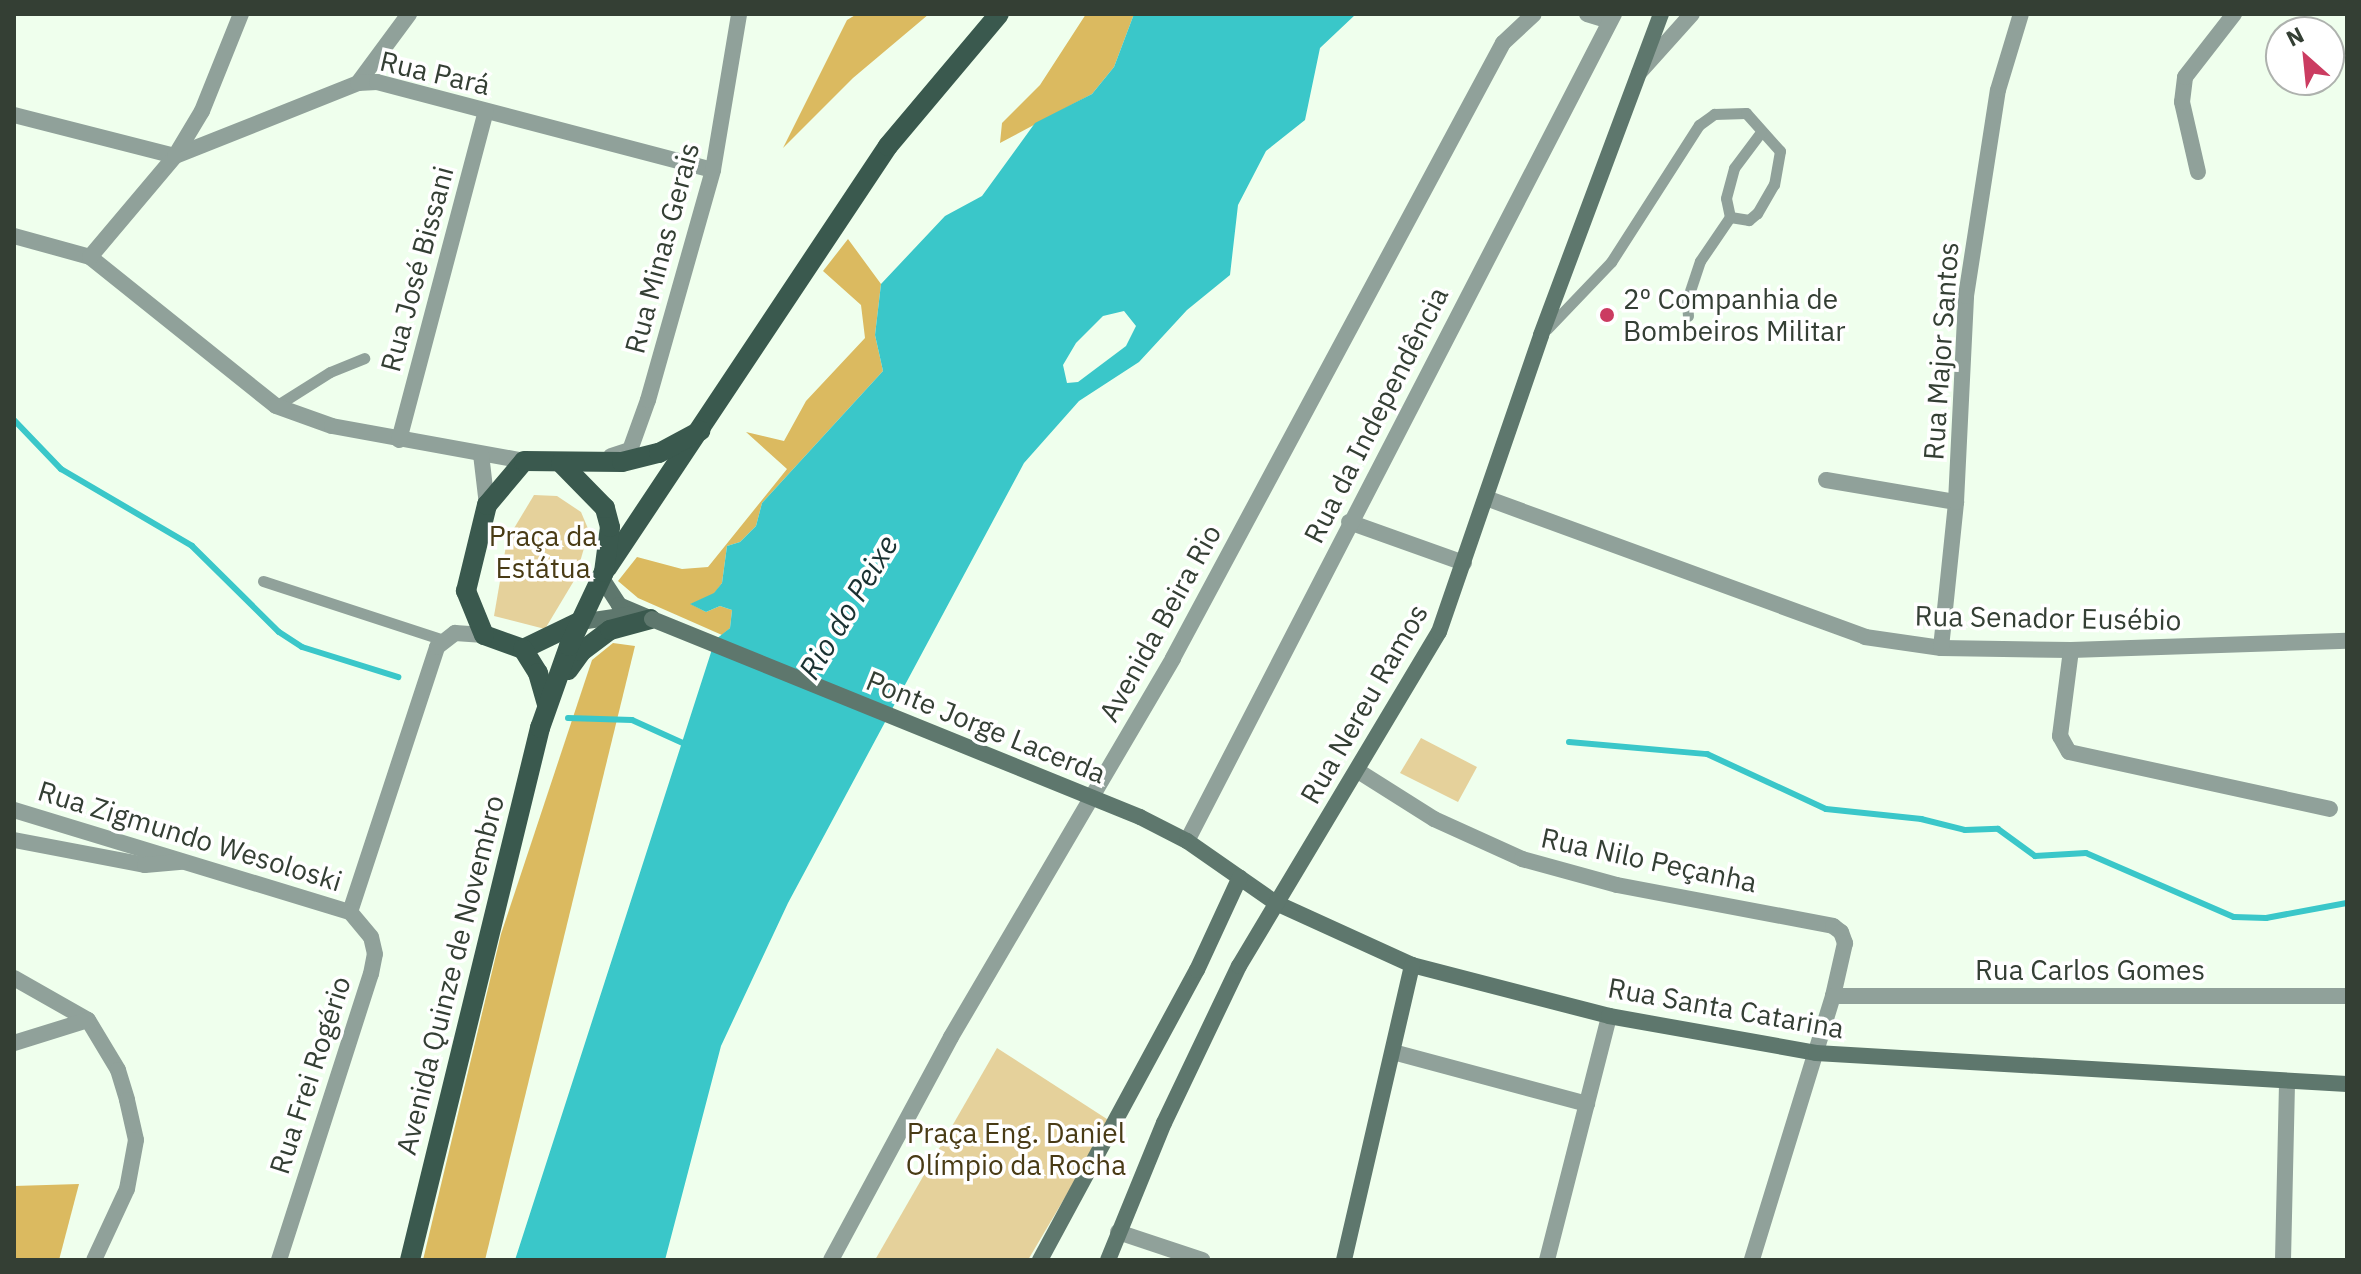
<!DOCTYPE html>
<meta charset="utf-8">
<style>
body{margin:0}
#map{position:relative;width:2361px;height:1274px;overflow:hidden;background:#efffed;font-family:"IBM Plex Sans",sans-serif}
div>[style]{position:absolute}
.green>*{inset:0;background:#e5d19b}
.forest>*{inset:0;background:#dbba60}
.water>*{inset:0;background:#3ac7c9}
.stream>*{height:6px;margin:-3px;padding:0 3px;transform-origin:3px;border-radius:3px;background:#3ac7c9}
.lane>*{height:11px;margin:-5.5px;padding:0 5.5px;transform-origin:5.5px;border-radius:5.5px;background:#90a19a}
.street>*{height:16px;margin:-8px;padding:0 8px;transform-origin:8px;border-radius:8px;background:#90a19a}
.secondary>*{height:16px;margin:-8px;padding:0 8px;transform-origin:8px;border-radius:8px;background:#5e776d}
.primary>*{height:20px;margin:-10px;padding:0 10px;transform-origin:10px;border-radius:10px;background:#3a594e}
.secondary-bridge>*{height:16px;margin:-8px;padding:0 8px;transform-origin:8px;border-radius:8px;background:#5e776d}
.dots>*{width:22px;height:22px;translate:-50% -50%;box-sizing:border-box;border:4px solid #fff;border-radius:50%}
span{translate:-50% -50%;white-space:nowrap;text-align:center;line-height:1.15;-webkit-text-stroke:7px #fff;paint-order:stroke}
.street-label{font-size:28px;color:#343f34}
.poi-label{font-size:28px;color:#343f34}
.left{translate:0 -50%;text-align:left}
.park-label{font-size:28px;color:#493b15}
.water-label{font-size:30px;color:#1a3131;font-style:italic}
.frame{position:absolute;inset:0;border:16px solid #343f34;pointer-events:none}
.north{position:absolute;left:2265px;top:16px;width:80px;height:80px;box-sizing:border-box;background:#fff;border:2px solid #aeb2ae;border-radius:50%;rotate:333deg;font-size:22px;font-weight:700;line-height:32px;text-align:center;color:#343f34}
.north::after{content:'';display:block;margin:auto;width:28px;height:36px;background:#cb3c61;clip-path:polygon(50% 0,100% 100%,50% 72%,0 100%)}
</style>
<div id="map">
<div class="green">
<div style="clip-path:polygon(534px 495px,557px 496px,581px 512px,589px 531px,575px 579px,545px 629px,494px 616px,507px 540px)"></div>
<div style="clip-path:polygon(1421px 738px,1477px 767px,1458px 802px,1400px 773px)"></div>
<div style="clip-path:polygon(997px 1048px,1110px 1121px,1028px 1260px,875px 1260px)"></div>
</div>
<div class="forest">
<div style="clip-path:polygon(857px 14px,929px 14px,853px 78px,783px 148px,847px 20px)"></div>
<div style="clip-path:polygon(1086px 14px,1134px 14px,1114px 67px,1092px 94px,1000px 143px,1002px 123px,1040px 85px)"></div>
<div style="clip-path:polygon(848px 239px,881px 284px,875px 335px,883px 371px,762px 503px,756px 526px,740px 542px,727px 546px,722px 583px,714px 594px,691px 604px,706px 612px,720px 606px,732px 610px,730px 628px,722px 635px,638px 598px,618px 581px,637px 557px,682px 569px,708px 567px,787px 469px,746px 432px,784px 441px,806px 401px,865px 338px,861px 305px,823px 271px)"></div>
<div style="clip-path:polygon(613px 643px,635px 646px,485px 1260px,423px 1260px,501px 934px,592px 660px)"></div>
<div style="clip-path:polygon(79px 1184px,59px 1260px,14px 1260px,14px 1186px)"></div>
</div>
<div class="water">
<div style="clip-path:polygon(evenodd,1134px 14px,1356px 14px,1320px 48px,1305px 120px,1266px 151px,1238px 205px,1230px 275px,1187px 310px,1139px 362px,1079px 401px,1024px 463px,788px 903px,721px 1046px,665px 1260px,515px 1260px,715px 640px,730px 628px,732px 610px,720px 606px,706px 612px,690px 604px,714px 593px,722px 583px,727px 546px,740px 542px,756px 526px,762px 503px,883px 371px,875px 335px,881px 284px,945px 216px,982px 196px,1035px 123px,1092px 94px,1114px 67px,1134px 14px,1124px 311px,1136px 326px,1126px 346px,1078px 382px,1067px 383px,1063px 365px,1076px 343px,1103px 316px,1124px 311px)"></div>
</div>
<div class="stream">
<div style="left:14px;top:420px;width:68px;rotate:46.2deg"></div>
<div style="left:61px;top:469px;width:152px;rotate:30.4deg"></div>
<div style="left:192px;top:546px;width:122px;rotate:44.7deg"></div>
<div style="left:279px;top:632px;width:27px;rotate:33deg"></div>
<div style="left:302px;top:647px;width:101px;rotate:17.4deg"></div>
<div style="left:568px;top:718px;width:64px;rotate:1.8deg"></div>
<div style="left:632px;top:720px;width:60px;rotate:24.4deg"></div>
<div style="left:1569px;top:742px;width:139px;rotate:5deg"></div>
<div style="left:1707px;top:754px;width:131px;rotate:24.8deg"></div>
<div style="left:1826px;top:809px;width:96px;rotate:6deg"></div>
<div style="left:1921px;top:819px;width:45px;rotate:14deg"></div>
<div style="left:1965px;top:830px;width:33px;rotate:-2deg"></div>
<div style="left:1998px;top:829px;width:46px;rotate:36.1deg"></div>
<div style="left:2035px;top:856px;width:51px;rotate:-3.4deg"></div>
<div style="left:2086px;top:853px;width:161px;rotate:23.4deg"></div>
<div style="left:2234px;top:917px;width:32px;rotate:2deg"></div>
<div style="left:2266px;top:918px;width:82px;rotate:-10.5deg"></div>
</div>
<div class="lane">
<div style="left:1688px;top:316px;width:16px;rotate:-94deg"></div>
<div style="left:1687px;top:300px;width:41px;rotate:-71.6deg"></div>
<div style="left:1700px;top:261px;width:53px;rotate:-55.7deg"></div>
<div style="left:1547px;top:329px;width:93px;rotate:-46.3deg"></div>
<div style="left:1611px;top:262px;width:163px;rotate:-57.3deg"></div>
<div style="left:1699px;top:125px;width:19px;rotate:-36deg"></div>
<div style="left:1714px;top:114px;width:32px;rotate:-2deg"></div>
<div style="left:1746px;top:113px;width:51px;rotate:48.2deg"></div>
<div style="left:1780px;top:151px;width:34px;rotate:100deg"></div>
<div style="left:1774px;top:184px;width:34px;rotate:120deg"></div>
<div style="left:1757px;top:213px;width:11px;rotate:139deg"></div>
<div style="left:1749px;top:220px;width:19px;rotate:-171deg"></div>
<div style="left:1730px;top:217px;width:19px;rotate:-102deg"></div>
<div style="left:1726px;top:198px;width:31px;rotate:-75deg"></div>
<div style="left:1734px;top:168px;width:45px;rotate:-53.1deg"></div>
<div style="left:276px;top:406px;width:64px;rotate:-32.2deg"></div>
<div style="left:330px;top:372px;width:37px;rotate:-22deg"></div>
<div style="left:263px;top:581px;width:190px;rotate:18.1deg"></div>
</div>
<div class="street">
<div style="left:1587px;top:14px;width:24px;rotate:17deg"></div>
<div style="left:1639px;top:73px;width:79px;rotate:-48.1deg"></div>
<div style="left:358px;top:83px;width:86px;rotate:-53.5deg"></div>
<div style="left:14px;top:115px;width:166px;rotate:14.3deg"></div>
<div style="left:175px;top:156px;width:197px;rotate:-21.7deg"></div>
<div style="left:358px;top:83px;width:19px;rotate:-3deg"></div>
<div style="left:377px;top:82px;width:347px;rotate:14.7deg"></div>
<div style="left:2198px;top:172px;width:72px;rotate:-102.9deg"></div>
<div style="left:2182px;top:102px;width:25px;rotate:-83deg"></div>
<div style="left:2185px;top:77px;width:80px;rotate:-52.1deg"></div>
<div style="left:14px;top:236px;width:79px;rotate:15.4deg"></div>
<div style="left:90px;top:257px;width:238px;rotate:38.7deg"></div>
<div style="left:276px;top:406px;width:59px;rotate:19.7deg"></div>
<div style="left:332px;top:426px;width:195px;rotate:10.3deg"></div>
<div style="left:90px;top:257px;width:132px;rotate:-49.9deg"></div>
<div style="left:175px;top:156px;width:52px;rotate:-59deg"></div>
<div style="left:202px;top:111px;width:105px;rotate:-68.1deg"></div>
<div style="left:399px;top:440px;width:340px;rotate:-75.2deg"></div>
<div style="left:481px;top:454px;width:51px;rotate:83.3deg"></div>
<div style="left:611px;top:456px;width:20px;rotate:-18deg"></div>
<div style="left:630px;top:450px;width:53px;rotate:-70.2deg"></div>
<div style="left:648px;top:400px;width:239px;rotate:-74.2deg"></div>
<div style="left:713px;top:170px;width:158px;rotate:-80.5deg"></div>
<div style="left:1826px;top:480px;width:132px;rotate:9.6deg"></div>
<div style="left:1486px;top:498px;width:404px;rotate:20.1deg"></div>
<div style="left:1865px;top:637px;width:77px;rotate:8.2deg"></div>
<div style="left:1941px;top:648px;width:130px;rotate:0.9deg"></div>
<div style="left:2071px;top:650px;width:276px;rotate:-1.9deg"></div>
<div style="left:1349px;top:522px;width:122px;rotate:19.6deg"></div>
<div style="left:1941px;top:648px;width:147px;rotate:-84.1deg"></div>
<div style="left:1956px;top:502px;width:206px;rotate:-87.2deg"></div>
<div style="left:1966px;top:296px;width:208px;rotate:-81.2deg"></div>
<div style="left:1998px;top:90px;width:79px;rotate:-73.2deg"></div>
<div style="left:2071px;top:650px;width:87px;rotate:97.3deg"></div>
<div style="left:2060px;top:736px;width:18px;rotate:61deg"></div>
<div style="left:2069px;top:752px;width:267px;rotate:12.3deg"></div>
<div style="left:1358px;top:771px;width:90px;rotate:32.3deg"></div>
<div style="left:1434px;top:819px;width:97px;rotate:24.4deg"></div>
<div style="left:1522px;top:859px;width:98px;rotate:15.3deg"></div>
<div style="left:1617px;top:885px;width:220px;rotate:10.7deg"></div>
<div style="left:1833px;top:926px;width:10px;rotate:37deg"></div>
<div style="left:1841px;top:932px;width:12px;rotate:70deg"></div>
<div style="left:1845px;top:943px;width:54px;rotate:102.8deg"></div>
<div style="left:1833px;top:996px;width:276px;rotate:107.1deg"></div>
<div style="left:14px;top:810px;width:351px;rotate:16.9deg"></div>
<div style="left:14px;top:840px;width:133px;rotate:10.8deg"></div>
<div style="left:145px;top:865px;width:37px;rotate:-5deg"></div>
<div style="left:1187px;top:841px;width:931px;rotate:-62.69deg"></div>
<div style="left:350px;top:912px;width:279px;rotate:-71.8deg"></div>
<div style="left:437px;top:647px;width:23px;rotate:-38deg"></div>
<div style="left:455px;top:633px;width:29px;rotate:4deg"></div>
<div style="left:14px;top:978px;width:85px;rotate:29.6deg"></div>
<div style="left:88px;top:1020px;width:58px;rotate:59deg"></div>
<div style="left:118px;top:1070px;width:31px;rotate:73deg"></div>
<div style="left:127px;top:1100px;width:41px;rotate:77.3deg"></div>
<div style="left:136px;top:1140px;width:50px;rotate:100.4deg"></div>
<div style="left:127px;top:1189px;width:78px;rotate:114.9deg"></div>
<div style="left:1833px;top:996px;width:514px"></div>
<div style="left:14px;top:1043px;width:77px;rotate:-17.3deg"></div>
<div style="left:1393px;top:1052px;width:201px;rotate:15deg"></div>
<div style="left:1118px;top:1232px;width:89px;rotate:18.4deg"></div>
<div style="left:279px;top:1260px;width:300px;rotate:-72.2deg"></div>
<div style="left:371px;top:974px;width:20px;rotate:-79deg"></div>
<div style="left:375px;top:954px;width:17px;rotate:-103deg"></div>
<div style="left:371px;top:937px;width:33px;rotate:-130deg"></div>
<div style="left:831px;top:1260px;width:253px;rotate:-61.7deg"></div>
<div style="left:951px;top:1037px;width:439px;rotate:-59.6deg"></div>
<div style="left:1173px;top:658px;width:698px;rotate:-61.78deg"></div>
<div style="left:1503px;top:43px;width:42px;rotate:-43.1deg"></div>
<div style="left:1547px;top:1260px;width:252px;rotate:-75.7deg"></div>
<div style="left:2283px;top:1260px;width:178px;rotate:-88.7deg"></div>
</div>
<div class="secondary">
<div style="left:601px;top:577px;width:33px;rotate:57deg"></div>
<div style="left:619px;top:605px;width:36px;rotate:23deg"></div>
<div style="left:580px;top:622px;width:55px;rotate:-8.4deg"></div>
<div style="left:1140px;top:817px;width:53px;rotate:27.1deg"></div>
<div style="left:1187px;top:841px;width:108px;rotate:34.9deg"></div>
<div style="left:1276px;top:903px;width:149px;rotate:24.5deg"></div>
<div style="left:1412px;top:965px;width:203px;rotate:14.5deg"></div>
<div style="left:1609px;top:1016px;width:210px;rotate:10.1deg"></div>
<div style="left:1816px;top:1053px;width:532px;rotate:3.34deg"></div>
<div style="left:1040px;top:1260px;width:330px;rotate:-61.6deg"></div>
<div style="left:1197px;top:970px;width:102px;rotate:-65.2deg"></div>
<div style="left:1108px;top:1260px;width:148px;rotate:-67.8deg"></div>
<div style="left:1164px;top:1123px;width:174px;rotate:-64.5deg"></div>
<div style="left:1239px;top:966px;width:389px;rotate:-59.1deg"></div>
<div style="left:1439px;top:632px;width:314px;rotate:-71deg"></div>
<div style="left:1541px;top:335px;width:343px;rotate:-69.5deg"></div>
<div style="left:1344px;top:1260px;width:303px;rotate:-77deg"></div>
</div>
<div class="primary">
<div style="left:607px;top:568px;width:507px;rotate:-56.34deg"></div>
<div style="left:888px;top:146px;width:172px;rotate:-49.9deg"></div>
<div style="left:579px;top:622px;width:62px;rotate:154.3deg"></div>
<div style="left:523px;top:649px;width:41px;rotate:-160.3deg"></div>
<div style="left:484px;top:635px;width:48px;rotate:-112.2deg"></div>
<div style="left:466px;top:591px;width:89px;rotate:-76.3deg"></div>
<div style="left:487px;top:505px;width:57px;rotate:-49.9deg"></div>
<div style="left:524px;top:461px;width:98px;rotate:0.6deg"></div>
<div style="left:622px;top:462px;width:38px;rotate:-14deg"></div>
<div style="left:659px;top:453px;width:47px;rotate:-28.2deg"></div>
<div style="left:523px;top:649px;width:28px;rotate:58deg"></div>
<div style="left:538px;top:673px;width:33px;rotate:74deg"></div>
<div style="left:568px;top:670px;width:24px;rotate:-54deg"></div>
<div style="left:582px;top:651px;width:35px;rotate:-37deg"></div>
<div style="left:610px;top:630px;width:42px;rotate:-15deg"></div>
<div style="left:410px;top:1260px;width:548px;rotate:-76.27deg"></div>
<div style="left:540px;top:728px;width:87px;rotate:-70.5deg"></div>
<div style="left:569px;top:646px;width:82px;rotate:-64.7deg"></div>
<div style="left:604px;top:572px;width:45px;rotate:-82.4deg"></div>
<div style="left:610px;top:527px;width:20px;rotate:-105deg"></div>
<div style="left:605px;top:508px;width:63px;rotate:-134.4deg"></div>
</div>
<div class="secondary-bridge">
<div style="left:652px;top:619px;width:527px;rotate:22.08deg"></div>
</div>
<div class="dots">
<div style="left:1607px;top:315px;background:#cb3c61"></div>
</div>
<div class="street-label">
<span style="left:435px;top:73px;rotate:13deg">Rua Pará</span>
<span style="left:662px;top:248px;rotate:-75deg">Rua Minas Gerais</span>
<span style="left:417px;top:269px;rotate:-75deg">Rua José Bissani</span>
<span style="left:1941px;top:351px;rotate:-86deg">Rua Major Santos</span>
<span style="left:1376px;top:415px;rotate:-63deg">Rua da Independência</span>
<span style="left:2048px;top:618px;rotate:1deg">Rua Senador Eusébio</span>
<span style="left:1160px;top:623px;rotate:-61deg">Avenida Beira Rio</span>
<span style="left:1364px;top:704px;rotate:-60deg">Rua Nereu Ramos</span>
<span style="left:986px;top:727px;rotate:22deg">Ponte Jorge Lacerda</span>
<span style="left:190px;top:836px;rotate:17deg">Rua Zigmundo Wesoloski</span>
<span style="left:1649px;top:860px;rotate:12deg">Rua Nilo Peçanha</span>
<span style="left:2090px;top:970px">Rua Carlos Gomes</span>
<span style="left:450px;top:975px;rotate:-76deg">Avenida Quinze de Novembro</span>
<span style="left:1726px;top:1008px;rotate:10deg">Rua Santa Catarina</span>
<span style="left:310px;top:1075px;rotate:-72deg">Rua Frei Rogério</span>
</div>
<div class="poi-label">
<span class="left" style="left:1623px;top:315px">2º Companhia de<br>Bombeiros Militar</span>
</div>
<div class="park-label">
<span style="left:543px;top:552px">Praça da<br>Estátua</span>
<span style="left:1016px;top:1149px">Praça Eng. Daniel<br>Olímpio da Rocha</span>
</div>
<div class="water-label">
<span style="left:848px;top:607px;rotate:-59deg">Rio do Peixe</span>
</div>
<div class="frame"></div>
<div class="north">N</div>
</div>
